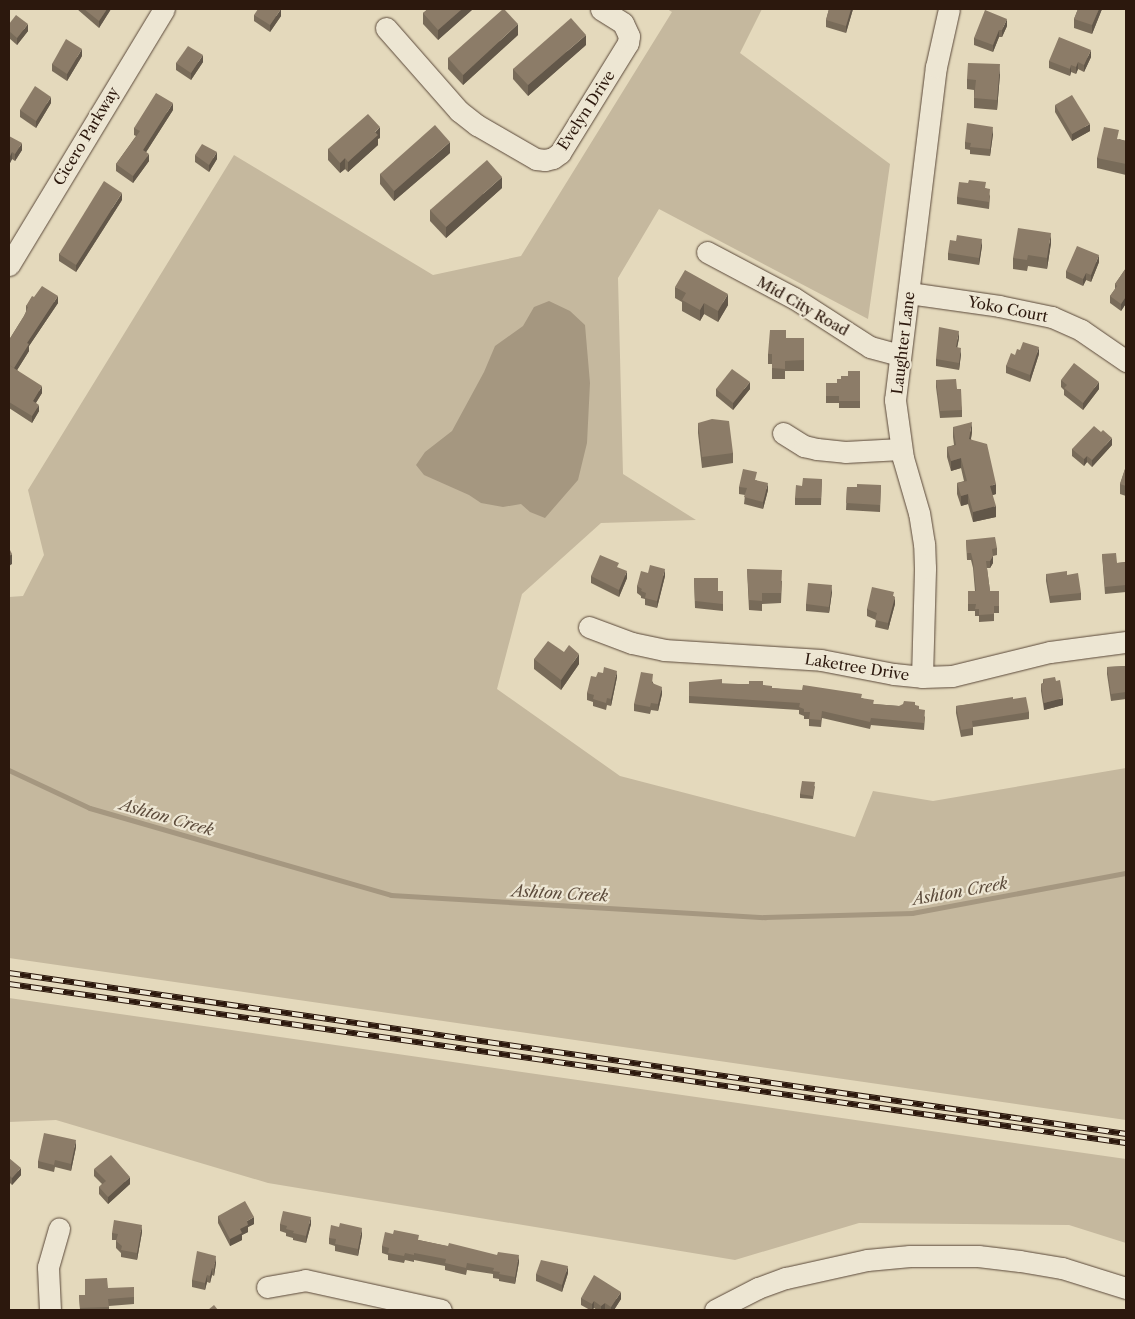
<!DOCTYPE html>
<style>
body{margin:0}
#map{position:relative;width:1135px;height:1319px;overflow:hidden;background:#e4d9bc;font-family:"Libre Caslon Text",serif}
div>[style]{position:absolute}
.green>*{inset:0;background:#c5b89e}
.water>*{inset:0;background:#a59780}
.stream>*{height:4.5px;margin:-2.25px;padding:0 2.25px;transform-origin:2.25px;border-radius:2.25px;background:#a59780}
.roads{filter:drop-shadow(0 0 1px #5a4839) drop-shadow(0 0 1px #5a4839)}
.minor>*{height:21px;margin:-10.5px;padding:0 10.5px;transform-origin:10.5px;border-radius:10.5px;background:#ede6d3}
.rail>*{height:5.5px;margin-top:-2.75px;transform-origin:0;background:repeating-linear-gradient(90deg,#ede6d3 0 11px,#2c180d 0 22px);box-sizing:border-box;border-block:1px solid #2c180d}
.wall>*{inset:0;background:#786b59}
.shaded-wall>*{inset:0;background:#625749}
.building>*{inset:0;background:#8c7c68}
span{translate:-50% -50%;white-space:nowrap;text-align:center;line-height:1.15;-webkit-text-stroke:4.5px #ede6d3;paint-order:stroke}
.street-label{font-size:15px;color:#2c180d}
.water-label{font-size:16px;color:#5c4b3b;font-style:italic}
.frame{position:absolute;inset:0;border:10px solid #2c180d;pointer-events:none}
</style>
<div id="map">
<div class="green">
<div style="clip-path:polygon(667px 9px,762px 9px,740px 53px,890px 164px,868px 319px,659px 209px,618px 278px,623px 474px,696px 520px,601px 523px,522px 594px,497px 689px,620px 776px,855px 837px,873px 791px,933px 801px,1126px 768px,1126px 1120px,9px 958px,9px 597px,23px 596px,44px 555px,28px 490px,234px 155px,433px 275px,521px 256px,672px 12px)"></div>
<div style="clip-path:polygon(9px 998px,1126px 1159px,1126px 1243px,1069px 1225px,859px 1223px,735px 1260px,268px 1183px,56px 1120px,9px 1122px)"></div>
</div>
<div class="water">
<div style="clip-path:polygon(549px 301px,570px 311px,585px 325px,590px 383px,587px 443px,578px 480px,545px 518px,530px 512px,521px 504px,503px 507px,481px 503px,469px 495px,424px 475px,416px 465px,425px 452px,452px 431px,484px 372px,495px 346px,523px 326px,534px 307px)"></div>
</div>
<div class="stream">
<div style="left:9px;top:770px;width:89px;rotate:25.1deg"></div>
<div style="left:90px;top:808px;width:313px;rotate:16.1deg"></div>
<div style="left:391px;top:895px;width:375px;rotate:3.4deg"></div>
<div style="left:765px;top:917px;width:147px;rotate:-1.6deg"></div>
<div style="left:912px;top:913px;width:218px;rotate:-10.6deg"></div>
</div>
<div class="roads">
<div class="minor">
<div style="left:386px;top:28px;width:111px;rotate:48.7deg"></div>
<div style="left:459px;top:111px;width:23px;rotate:38deg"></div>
<div style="left:477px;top:125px;width:68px;rotate:30deg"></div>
<div style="left:536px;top:159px;width:9px;rotate:6deg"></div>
<div style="left:545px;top:160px;width:8px;rotate:-14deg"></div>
<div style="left:553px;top:158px;width:9px;rotate:-36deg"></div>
<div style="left:560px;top:153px;width:129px;rotate:-58.3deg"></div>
<div style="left:628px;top:43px;width:7px;rotate:-82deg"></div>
<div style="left:629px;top:36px;width:14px;rotate:-115deg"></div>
<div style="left:623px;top:23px;width:26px;rotate:-148deg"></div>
<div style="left:707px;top:252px;width:98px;rotate:27.9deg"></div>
<div style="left:794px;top:298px;width:90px;rotate:32.8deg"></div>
<div style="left:870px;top:347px;width:31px;rotate:15deg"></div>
<div style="left:9px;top:265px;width:299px;rotate:-58.8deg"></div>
<div style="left:909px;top:293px;width:91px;rotate:8.2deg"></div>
<div style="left:999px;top:306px;width:54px;rotate:11.7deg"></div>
<div style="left:1052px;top:317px;width:32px;rotate:24deg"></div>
<div style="left:1081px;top:330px;width:55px;rotate:34.6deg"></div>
<div style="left:783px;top:433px;width:25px;rotate:32deg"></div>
<div style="left:804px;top:446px;width:13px;rotate:13deg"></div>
<div style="left:817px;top:449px;width:28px;rotate:6deg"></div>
<div style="left:845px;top:452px;width:56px;rotate:-3.1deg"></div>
<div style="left:589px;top:627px;width:46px;rotate:20.4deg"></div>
<div style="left:632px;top:643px;width:33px;rotate:12deg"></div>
<div style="left:664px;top:650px;width:157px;rotate:3.6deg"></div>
<div style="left:821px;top:660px;width:74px;rotate:10.9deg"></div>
<div style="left:894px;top:674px;width:28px;rotate:6deg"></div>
<div style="left:922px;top:677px;width:30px;rotate:-2deg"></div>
<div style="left:952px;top:676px;width:101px;rotate:-13.8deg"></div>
<div style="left:1050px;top:652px;width:77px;rotate:-7.5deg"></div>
<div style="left:922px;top:677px;width:109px;rotate:-88.4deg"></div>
<div style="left:925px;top:568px;width:24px;rotate:-92deg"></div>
<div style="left:924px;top:544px;width:31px;rotate:-99deg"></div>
<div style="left:919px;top:513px;width:57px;rotate:-106.2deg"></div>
<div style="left:903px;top:458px;width:59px;rotate:-97.9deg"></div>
<div style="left:895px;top:400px;width:336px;rotate:-83deg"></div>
<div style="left:936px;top:67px;width:59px;rotate:-77.4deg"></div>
<div style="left:267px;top:1287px;width:39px;rotate:-10deg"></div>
<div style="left:305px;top:1280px;width:139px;rotate:12.4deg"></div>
<div style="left:50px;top:1310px;width:43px;rotate:-92.7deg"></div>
<div style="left:48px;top:1267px;width:40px;rotate:-74deg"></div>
<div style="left:715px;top:1310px;width:48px;rotate:-27.1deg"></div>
<div style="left:758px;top:1288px;width:30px;rotate:-20deg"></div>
<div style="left:786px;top:1278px;width:83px;rotate:-12.5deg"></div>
<div style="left:867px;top:1260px;width:43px;rotate:-5.3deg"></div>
<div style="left:910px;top:1256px;width:68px"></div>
<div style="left:978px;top:1256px;width:42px;rotate:6.8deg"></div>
<div style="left:1020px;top:1261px;width:43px;rotate:9.5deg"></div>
<div style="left:1062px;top:1268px;width:67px;rotate:17.4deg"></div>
</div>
</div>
<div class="rail">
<div style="left:9px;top:973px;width:1129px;rotate:8.2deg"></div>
<div style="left:9px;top:984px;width:1128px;rotate:8.1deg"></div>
</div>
<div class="wall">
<div style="clip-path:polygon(77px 9px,111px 9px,99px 28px)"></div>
<div style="clip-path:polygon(428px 9px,473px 9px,438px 40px,423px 24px,423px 13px)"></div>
<div style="clip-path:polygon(829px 9px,853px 9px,846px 33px,826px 27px,826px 20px)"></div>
<div style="clip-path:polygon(1078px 9px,1102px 9px,1092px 34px,1074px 28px,1074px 19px)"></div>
<div style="clip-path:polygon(254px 15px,281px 16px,270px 32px,254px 21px)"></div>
<div style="clip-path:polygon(9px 24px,28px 31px,17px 45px,9px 38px)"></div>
<div style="clip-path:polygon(1007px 26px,1002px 37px,999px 37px,993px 52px,974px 45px,974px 38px)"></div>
<div style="clip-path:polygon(518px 35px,463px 85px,448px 69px,448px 58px)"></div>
<div style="clip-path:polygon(586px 45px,528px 96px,513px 79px,513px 69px)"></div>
<div style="clip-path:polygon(82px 56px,67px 81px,52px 71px,52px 64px)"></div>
<div style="clip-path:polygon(1091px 57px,1084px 72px,1078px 69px,1076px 74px,1071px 72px,1070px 76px,1049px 68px,1049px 61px)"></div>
<div style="clip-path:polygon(203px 62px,191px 80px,176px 70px,176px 63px)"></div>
<div style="clip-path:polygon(1000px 74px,997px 110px,974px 108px,974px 90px,967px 89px,967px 79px)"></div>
<div style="clip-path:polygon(51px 103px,36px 128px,20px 117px,20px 110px)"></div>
<div style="clip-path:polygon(1055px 105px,1090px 131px,1072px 141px,1055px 112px)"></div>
<div style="clip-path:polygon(173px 110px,146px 152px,149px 161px,133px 183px,116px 171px,116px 164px,136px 136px,134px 135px,134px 128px)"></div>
<div style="clip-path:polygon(993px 134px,990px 156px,970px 154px,970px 150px,965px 149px,965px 142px)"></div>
<div style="clip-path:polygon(9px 136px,22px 150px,15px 161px,12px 159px,9px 165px)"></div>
<div style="clip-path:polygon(380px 138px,378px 139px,378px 145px,348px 172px,345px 169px,340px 173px,328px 160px,328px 149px)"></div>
<div style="clip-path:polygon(1119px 139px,1126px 141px,1126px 175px,1097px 168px,1097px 158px)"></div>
<div style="clip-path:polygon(450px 153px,394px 201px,380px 184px,380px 174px)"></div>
<div style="clip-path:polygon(195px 155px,217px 159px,209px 172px,195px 162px)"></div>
<div style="clip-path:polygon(502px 188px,446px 238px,430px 221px,430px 210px)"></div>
<div style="clip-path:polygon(986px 188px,990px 196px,989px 209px,957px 204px,957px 197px)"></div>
<div style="clip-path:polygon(122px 200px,76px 272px,59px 261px,59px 254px)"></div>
<div style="clip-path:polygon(1051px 243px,1047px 269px,1028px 266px,1027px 271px,1013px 269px,1013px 258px)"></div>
<div style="clip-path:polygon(982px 246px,979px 265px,948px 260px,948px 253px)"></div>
<div style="clip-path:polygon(1099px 262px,1091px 282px,1086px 280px,1083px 286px,1066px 278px,1066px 271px)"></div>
<div style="clip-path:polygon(1126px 268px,1126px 305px,1125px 305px,1121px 311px,1110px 303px,1110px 296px,1115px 289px,1115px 284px)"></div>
<div style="clip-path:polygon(675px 287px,728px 305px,718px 322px,704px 314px,700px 321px,682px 311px,682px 302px,675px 298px)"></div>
<div style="clip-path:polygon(34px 297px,58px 303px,29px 346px,29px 351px,17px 370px,42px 393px,36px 403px,39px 411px,32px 423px,9px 408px,9px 340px,24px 316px,26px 312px,26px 306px)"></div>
<div style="clip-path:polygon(786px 338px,804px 338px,804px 371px,785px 371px,785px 379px,772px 379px,772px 364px,768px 364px,768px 354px)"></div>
<div style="clip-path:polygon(959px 338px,957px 347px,961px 354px,959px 370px,936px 366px,936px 359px)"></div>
<div style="clip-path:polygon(1039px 354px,1030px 382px,1006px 373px,1006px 366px,1015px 355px)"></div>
<div style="clip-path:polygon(860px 371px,860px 408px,839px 408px,839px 403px,826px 403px,826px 383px,837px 383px,841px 379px)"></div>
<div style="clip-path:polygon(936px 380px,957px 389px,962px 410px,962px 417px,940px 418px,936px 387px)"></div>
<div style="clip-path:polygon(1061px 380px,1099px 389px,1083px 410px,1064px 395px,1064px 390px,1061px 387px)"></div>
<div style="clip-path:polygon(716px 389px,750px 389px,733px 410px,716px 396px)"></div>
<div style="clip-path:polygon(698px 423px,733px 453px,733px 463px,702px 468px,698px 433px)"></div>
<div style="clip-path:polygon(953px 427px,972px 432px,971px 439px,996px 494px,992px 495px,996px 517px,973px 522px,968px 504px,961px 506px,957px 494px,957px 483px,964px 481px,961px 468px,951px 471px,947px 457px,947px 447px,954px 445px,953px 437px)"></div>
<div style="clip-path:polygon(1112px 445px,1092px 467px,1087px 462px,1084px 466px,1072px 456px,1072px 449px)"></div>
<div style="clip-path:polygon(1126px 466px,1126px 496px,1120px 494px,1120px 484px)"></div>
<div style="clip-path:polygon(822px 479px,821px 505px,795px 505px,795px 498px,802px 486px)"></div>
<div style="clip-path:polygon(756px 480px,768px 490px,763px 509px,744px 504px,745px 495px,739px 494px,739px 487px)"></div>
<div style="clip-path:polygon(881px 485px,880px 512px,846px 510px,847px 487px,857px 487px)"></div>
<div style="clip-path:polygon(966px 540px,997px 548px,997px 555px,993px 556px,993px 563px,990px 568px,987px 568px,990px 591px,999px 591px,999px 613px,994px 613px,994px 621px,979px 622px,979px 616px,975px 616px,975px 611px,968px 611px,968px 591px,975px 591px,973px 568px,971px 560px,967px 560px)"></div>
<div style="clip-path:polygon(1102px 554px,1117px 563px,1126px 562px,1126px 592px,1105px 594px)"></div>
<div style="clip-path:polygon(619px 568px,627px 578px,619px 597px,591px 583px,591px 576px)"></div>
<div style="clip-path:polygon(747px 569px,782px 581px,781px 603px,762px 604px,762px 611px,749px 610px)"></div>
<div style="clip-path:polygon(648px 573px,665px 576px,657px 608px,645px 605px,645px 599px,641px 598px,641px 596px,637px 593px,637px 586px)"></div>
<div style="clip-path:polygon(1046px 574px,1081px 593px,1081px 600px,1050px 603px,1046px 581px)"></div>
<div style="clip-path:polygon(694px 578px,718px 591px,723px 591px,723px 611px,695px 608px)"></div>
<div style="clip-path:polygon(832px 592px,829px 613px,806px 611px,806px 604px)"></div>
<div style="clip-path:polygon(894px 596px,895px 604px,888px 630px,875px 627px,876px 620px,867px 616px,867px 609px)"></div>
<div style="clip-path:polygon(534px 659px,579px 664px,561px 690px,534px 669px)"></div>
<div style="clip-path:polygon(1126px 666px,1126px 699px,1111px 701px,1107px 674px,1107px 667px)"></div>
<div style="clip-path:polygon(596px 677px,617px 677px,611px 706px,607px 705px,606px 710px,593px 706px,593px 702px,587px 700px,587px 693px)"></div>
<div style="clip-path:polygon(1043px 679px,1063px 705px,1044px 710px,1041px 691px,1041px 684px,1043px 683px)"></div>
<div style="clip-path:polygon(653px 681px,653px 683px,662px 694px,658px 711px,651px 710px,650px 714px,634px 711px,634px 704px)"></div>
<div style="clip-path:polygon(689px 682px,763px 685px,772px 688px,862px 698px,874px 704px,899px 706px,915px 705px,925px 717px,924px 730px,871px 725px,870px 729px,822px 718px,821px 727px,809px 726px,809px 719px,804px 719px,804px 716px,799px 714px,799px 710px,689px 703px)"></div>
<div style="clip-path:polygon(1013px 699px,1029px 712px,1029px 719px,973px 727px,973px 735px,961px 737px,956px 713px,956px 706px)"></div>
<div style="clip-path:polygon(815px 786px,813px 799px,800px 798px,800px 794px)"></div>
<div style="clip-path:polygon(76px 1147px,71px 1171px,55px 1167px,54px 1172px,38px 1168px,38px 1161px)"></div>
<div style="clip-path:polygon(9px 1158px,21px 1175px,12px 1185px,10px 1183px,9px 1184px)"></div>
<div style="clip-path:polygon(94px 1169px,130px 1184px,108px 1204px,99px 1194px,99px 1187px,102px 1184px,94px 1176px)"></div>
<div style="clip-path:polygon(218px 1216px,254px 1224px,248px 1227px,248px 1232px,242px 1235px,242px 1240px,230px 1246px,218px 1223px)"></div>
<div style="clip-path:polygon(280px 1224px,311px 1224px,306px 1243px,293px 1240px,293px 1238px,286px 1236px,286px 1233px,280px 1231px)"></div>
<div style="clip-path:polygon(142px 1232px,137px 1260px,121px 1257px,121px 1253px,116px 1248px,116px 1240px,112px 1240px,112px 1233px)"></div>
<div style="clip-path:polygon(362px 1235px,358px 1256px,335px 1251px,335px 1246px,329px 1244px,329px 1238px)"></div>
<div style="clip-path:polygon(419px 1240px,519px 1262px,515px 1284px,499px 1281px,499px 1279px,493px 1278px,493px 1274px,467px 1270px,466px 1275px,445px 1270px,445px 1266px,414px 1260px,414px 1262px,405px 1260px,404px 1263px,388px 1260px,388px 1255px,382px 1253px,382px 1246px)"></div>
<div style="clip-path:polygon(216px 1263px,214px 1276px,212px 1275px,210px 1283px,207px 1282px,205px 1290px,192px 1287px,192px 1280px)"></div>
<div style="clip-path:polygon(568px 1273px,562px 1292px,536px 1281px,536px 1274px)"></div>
<div style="clip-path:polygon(108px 1288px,134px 1297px,134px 1304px,109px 1306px,109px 1310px,80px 1310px,79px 1295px,85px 1295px)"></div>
<div style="clip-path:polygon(581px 1298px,621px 1299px,614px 1310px,597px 1310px,594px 1308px,592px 1310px,590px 1310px,581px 1305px)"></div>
</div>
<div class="shaded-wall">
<div style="clip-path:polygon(107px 9px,111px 9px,99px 28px,99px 21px)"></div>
<div style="clip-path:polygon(281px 9px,281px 16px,270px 32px,270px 25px)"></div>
<div style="clip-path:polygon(462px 9px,473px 9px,438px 40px,438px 30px)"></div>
<div style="clip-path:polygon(851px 9px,853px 9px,846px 33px,846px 26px)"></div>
<div style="clip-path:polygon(1099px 9px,1102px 9px,1092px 34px,1092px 25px)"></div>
<div style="clip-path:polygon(1007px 19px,1007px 26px,1002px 37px,1002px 30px)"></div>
<div style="clip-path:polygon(28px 24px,28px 31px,17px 45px,17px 38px)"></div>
<div style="clip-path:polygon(518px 24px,518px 35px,463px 85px,463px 75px)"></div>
<div style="clip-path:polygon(999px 30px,999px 37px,993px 52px,993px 45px)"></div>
<div style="clip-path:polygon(586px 35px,586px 45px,528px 96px,528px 85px)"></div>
<div style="clip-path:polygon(82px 49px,82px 56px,67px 81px,67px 74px)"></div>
<div style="clip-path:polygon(1091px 50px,1091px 57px,1084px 72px,1084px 65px)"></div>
<div style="clip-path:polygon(203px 55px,203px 62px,191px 80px,191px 73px)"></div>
<div style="clip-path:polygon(1078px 62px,1078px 69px,1076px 74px,1076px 67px)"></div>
<div style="clip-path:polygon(1000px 64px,1000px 74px,997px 110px,997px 100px)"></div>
<div style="clip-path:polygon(1071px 65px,1071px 72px,1070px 76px,1070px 69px)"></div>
<div style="clip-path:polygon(51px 97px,51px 103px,36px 128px,36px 121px)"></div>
<div style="clip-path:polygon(173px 103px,173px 110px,143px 157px,143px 150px)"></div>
<div style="clip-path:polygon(1090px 124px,1090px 131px,1072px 141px,1072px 134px)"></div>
<div style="clip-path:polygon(380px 127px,380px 138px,378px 139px,378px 145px,348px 172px,348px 162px)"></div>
<div style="clip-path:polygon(993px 127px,993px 134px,990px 156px,990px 149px)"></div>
<div style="clip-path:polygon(450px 142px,450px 153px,394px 201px,394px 191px)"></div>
<div style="clip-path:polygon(22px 143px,22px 150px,15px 161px,15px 154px)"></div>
<div style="clip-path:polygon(12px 152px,12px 159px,9px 165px,9px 158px)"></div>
<div style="clip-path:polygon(217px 152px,217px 159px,209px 172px,209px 165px)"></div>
<div style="clip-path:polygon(149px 154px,149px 161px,133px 183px,133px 176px)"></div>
<div style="clip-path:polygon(345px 158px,345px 169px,340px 173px,340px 163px)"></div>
<div style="clip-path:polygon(502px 177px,502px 188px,446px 238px,446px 227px)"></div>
<div style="clip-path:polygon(122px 193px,122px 200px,76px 272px,76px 265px)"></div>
<div style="clip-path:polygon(1051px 233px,1051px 243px,1047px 269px,1047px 258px)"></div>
<div style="clip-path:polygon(982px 239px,982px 246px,979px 265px,979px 258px)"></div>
<div style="clip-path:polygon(1099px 255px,1099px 262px,1091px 282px,1091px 275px)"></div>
<div style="clip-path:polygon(1086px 273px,1086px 280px,1083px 286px,1083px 279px)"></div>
<div style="clip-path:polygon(728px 294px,728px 305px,718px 322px,718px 311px)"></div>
<div style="clip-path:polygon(58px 296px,58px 303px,29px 346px,29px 351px,14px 375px,14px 368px,27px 343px)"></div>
<div style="clip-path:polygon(1125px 298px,1125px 305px,1121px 311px,1121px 304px)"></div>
<div style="clip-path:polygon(704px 303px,704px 314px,700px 321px,700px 310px)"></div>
<div style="clip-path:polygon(959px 331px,959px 338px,956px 354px,956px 347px)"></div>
<div style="clip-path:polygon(1039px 347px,1039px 354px,1030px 382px,1030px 375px)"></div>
<div style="clip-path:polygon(961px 348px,961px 354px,959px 370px,959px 363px)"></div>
<div style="clip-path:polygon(750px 382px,750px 389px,733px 410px,733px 403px)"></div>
<div style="clip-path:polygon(1099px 382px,1099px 389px,1083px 410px,1083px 403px)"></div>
<div style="clip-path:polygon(42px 386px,42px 393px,33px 407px,33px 401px)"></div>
<div style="clip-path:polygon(39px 405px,39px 411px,32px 423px,32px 416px)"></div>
<div style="clip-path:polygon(972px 422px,972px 432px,969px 449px,969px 439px)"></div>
<div style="clip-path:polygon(1112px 438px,1112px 445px,1092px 467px,1092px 460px)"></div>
<div style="clip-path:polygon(1087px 456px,1087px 462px,1084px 466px,1084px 459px)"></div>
<div style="clip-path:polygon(961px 458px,961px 468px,951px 471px,951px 461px)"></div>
<div style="clip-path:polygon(768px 483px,768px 490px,763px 509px,763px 502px)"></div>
<div style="clip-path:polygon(996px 484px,996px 494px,990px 496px,990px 486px)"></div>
<div style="clip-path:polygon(968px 494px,968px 504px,961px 506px,961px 496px)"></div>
<div style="clip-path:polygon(996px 506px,996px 517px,973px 522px,973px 512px)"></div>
<div style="clip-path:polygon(12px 554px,12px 564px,9px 566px,9px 556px)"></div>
<div style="clip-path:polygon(993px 556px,993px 563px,990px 568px,990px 561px)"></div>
<div style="clip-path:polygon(665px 569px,665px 576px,657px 608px,657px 601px)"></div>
<div style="clip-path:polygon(627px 571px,627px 578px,619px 597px,619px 590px)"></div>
<div style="clip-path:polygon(832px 585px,832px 592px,829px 613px,829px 607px)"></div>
<div style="clip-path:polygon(895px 597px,895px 604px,888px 630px,888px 623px)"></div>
<div style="clip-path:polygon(579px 654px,579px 664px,561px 690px,561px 680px)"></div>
<div style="clip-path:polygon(617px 671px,617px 677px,611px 706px,611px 699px)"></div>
<div style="clip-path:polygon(662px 687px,662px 694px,658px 711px,658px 704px)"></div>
<div style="clip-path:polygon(1063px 698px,1063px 705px,1044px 710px,1044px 703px)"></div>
<div style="clip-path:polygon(76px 1140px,76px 1147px,71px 1171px,71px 1164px)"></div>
<div style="clip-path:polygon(21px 1168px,21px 1175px,12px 1185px,12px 1178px)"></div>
<div style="clip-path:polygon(130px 1177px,130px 1184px,108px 1204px,108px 1197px)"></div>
<div style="clip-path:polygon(254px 1217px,254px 1224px,248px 1227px,248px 1232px,242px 1235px,242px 1240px,230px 1246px,230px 1239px,247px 1221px)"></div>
<div style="clip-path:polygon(311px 1217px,311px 1224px,306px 1243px,306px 1236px)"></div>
<div style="clip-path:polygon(142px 1225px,142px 1232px,137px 1260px,137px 1253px)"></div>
<div style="clip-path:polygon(362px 1228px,362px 1235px,358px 1256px,358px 1249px)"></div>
<div style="clip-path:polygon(519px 1255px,519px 1262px,515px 1284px,515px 1277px)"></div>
<div style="clip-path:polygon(216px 1256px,216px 1263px,214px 1276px,214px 1269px)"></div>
<div style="clip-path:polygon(568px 1266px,568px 1273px,562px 1292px,562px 1285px)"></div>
<div style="clip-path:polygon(212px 1268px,212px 1275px,210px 1283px,210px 1276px)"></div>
<div style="clip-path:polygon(207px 1275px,207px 1282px,205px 1290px,205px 1283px)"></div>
<div style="clip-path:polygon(621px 1292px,621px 1299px,614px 1310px,611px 1310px,611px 1307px)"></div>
<div style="clip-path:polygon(594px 1301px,594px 1308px,592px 1310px,592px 1304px)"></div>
<div style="clip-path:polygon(605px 1303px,605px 1310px,601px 1310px,601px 1306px)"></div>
</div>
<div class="building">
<div style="clip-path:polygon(84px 9px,107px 9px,99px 21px)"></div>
<div style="clip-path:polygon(258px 9px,281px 9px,270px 25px,254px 15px)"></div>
<div style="clip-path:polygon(428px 9px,462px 9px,438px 30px,423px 13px)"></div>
<div style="clip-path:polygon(503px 9px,504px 9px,518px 24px,463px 75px,448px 58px)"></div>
<div style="clip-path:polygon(829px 9px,851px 9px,846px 26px,826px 20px)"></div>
<div style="clip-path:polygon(1078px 9px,1099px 9px,1092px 25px,1074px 19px)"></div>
<div style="clip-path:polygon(985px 10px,1007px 19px,1002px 30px,999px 30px,993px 45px,974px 38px)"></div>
<div style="clip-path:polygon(16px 15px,28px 24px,17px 38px,9px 31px,9px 24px)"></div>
<div style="clip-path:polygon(571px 18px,586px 35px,528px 85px,513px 69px)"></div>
<div style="clip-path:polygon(1059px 37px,1091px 50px,1084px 65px,1078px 62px,1076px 67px,1071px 65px,1070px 69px,1049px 61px)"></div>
<div style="clip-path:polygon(66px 39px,82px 49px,67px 74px,52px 64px)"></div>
<div style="clip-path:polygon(188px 46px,203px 55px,191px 73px,176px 63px)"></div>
<div style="clip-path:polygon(968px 63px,1000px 64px,997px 100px,974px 98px,976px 80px,967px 79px)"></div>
<div style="clip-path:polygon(35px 86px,51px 97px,36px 121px,20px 110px)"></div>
<div style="clip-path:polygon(156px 93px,173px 103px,143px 150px,149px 154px,133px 176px,116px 164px,140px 131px,134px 128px)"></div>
<div style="clip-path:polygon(1072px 95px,1090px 124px,1072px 134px,1055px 105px)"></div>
<div style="clip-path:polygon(368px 114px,380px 127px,375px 132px,378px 135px,348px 162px,345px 158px,340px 163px,328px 149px)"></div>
<div style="clip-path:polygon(967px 123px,993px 127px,990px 149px,970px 147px,971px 143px,965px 142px)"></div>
<div style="clip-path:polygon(435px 125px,450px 142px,394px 191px,380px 174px)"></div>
<div style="clip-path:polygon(1104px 127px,1119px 130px,1117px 139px,1126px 141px,1126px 164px,1097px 158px)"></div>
<div style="clip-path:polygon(9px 136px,22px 143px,15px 154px,12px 152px,9px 158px)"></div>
<div style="clip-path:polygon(202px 144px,217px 152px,209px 165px,195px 155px)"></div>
<div style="clip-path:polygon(487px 160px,502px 177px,446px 227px,430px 210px)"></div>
<div style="clip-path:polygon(969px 180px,986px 182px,985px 188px,990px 189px,989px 202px,957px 197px,959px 182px,968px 183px)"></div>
<div style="clip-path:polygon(104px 181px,122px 193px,76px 265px,59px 254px)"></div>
<div style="clip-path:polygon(1018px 228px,1051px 233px,1047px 258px,1028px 255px,1027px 260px,1013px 258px)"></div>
<div style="clip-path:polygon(957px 235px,982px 239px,979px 258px,948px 253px,950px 240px,956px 241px)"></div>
<div style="clip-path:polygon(1077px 246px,1099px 255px,1091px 275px,1086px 273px,1083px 279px,1066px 271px)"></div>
<div style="clip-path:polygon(1126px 268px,1126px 299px,1125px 298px,1121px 304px,1110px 296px,1117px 286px,1115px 284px)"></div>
<div style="clip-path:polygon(685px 270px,728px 294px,718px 311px,704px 303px,700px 310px,682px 300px,686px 293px,675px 287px)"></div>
<div style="clip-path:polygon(42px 286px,58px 296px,27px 343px,29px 344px,14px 368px,9px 365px,9px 340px,24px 316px,28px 307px,26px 306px,32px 296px,34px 297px)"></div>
<div style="clip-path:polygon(939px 327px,959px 331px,956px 347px,961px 348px,959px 363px,936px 359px)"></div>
<div style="clip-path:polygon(770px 330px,786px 330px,786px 338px,804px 338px,804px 360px,785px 361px,785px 369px,772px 368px,772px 354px,768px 354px)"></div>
<div style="clip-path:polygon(1023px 342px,1039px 347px,1030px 375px,1006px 366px,1011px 353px,1015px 355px,1017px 349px,1020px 350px)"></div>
<div style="clip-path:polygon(1074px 363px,1099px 382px,1083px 403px,1064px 388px,1067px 385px,1061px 380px)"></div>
<div style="clip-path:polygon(9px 365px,42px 386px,33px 401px,39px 405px,32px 416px,9px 402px)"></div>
<div style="clip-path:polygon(732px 369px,750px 382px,733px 403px,716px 389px)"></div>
<div style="clip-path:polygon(848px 371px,860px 371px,860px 401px,839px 401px,839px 396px,826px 396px,826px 383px,837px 383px,837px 379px,841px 379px,841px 376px,848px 376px)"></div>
<div style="clip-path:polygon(956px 379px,957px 389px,961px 389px,962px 410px,940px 411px,936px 380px)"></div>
<div style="clip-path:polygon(712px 419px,729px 421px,733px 453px,702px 457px,698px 423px)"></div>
<div style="clip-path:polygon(972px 422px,969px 439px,987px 444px,996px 484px,990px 486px,996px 506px,973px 512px,968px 494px,961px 496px,957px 483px,967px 481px,961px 458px,951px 461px,947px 447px,956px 445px,953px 427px)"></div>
<div style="clip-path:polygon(1094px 426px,1101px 432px,1103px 430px,1112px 438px,1092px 460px,1087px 456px,1084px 459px,1072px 449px)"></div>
<div style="clip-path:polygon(1126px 466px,1126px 486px,1120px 484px)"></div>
<div style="clip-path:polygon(743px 469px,757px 472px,755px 480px,768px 483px,763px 502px,744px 497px,747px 488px,739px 487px)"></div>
<div style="clip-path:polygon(803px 478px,822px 479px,821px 498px,795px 498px,796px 485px,802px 486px)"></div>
<div style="clip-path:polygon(857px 484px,881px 485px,880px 505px,846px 503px,847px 487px,857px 487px)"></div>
<div style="clip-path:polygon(995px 537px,997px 548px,992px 549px,993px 556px,990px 561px,986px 561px,990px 591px,999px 591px,999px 606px,994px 606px,994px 614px,979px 615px,979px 609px,975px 609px,976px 604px,968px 604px,968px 591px,976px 591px,973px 561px,971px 553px,967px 553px,966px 540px)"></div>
<div style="clip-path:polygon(9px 548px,12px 554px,9px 556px)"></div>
<div style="clip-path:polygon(1116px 553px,1117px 563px,1126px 562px,1126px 585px,1105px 587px,1102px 554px)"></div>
<div style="clip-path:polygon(600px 555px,619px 563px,617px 567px,627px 571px,619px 590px,591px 576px)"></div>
<div style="clip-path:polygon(650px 565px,665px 569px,657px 601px,645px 598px,646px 593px,641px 591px,642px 589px,637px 586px,641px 571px,648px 573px)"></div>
<div style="clip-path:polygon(747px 569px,782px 570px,781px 593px,762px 593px,762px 601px,749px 600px)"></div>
<div style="clip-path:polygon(1067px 571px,1067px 575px,1078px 573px,1081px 593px,1050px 596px,1046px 574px)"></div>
<div style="clip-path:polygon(694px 578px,718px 578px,718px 591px,723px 591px,723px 604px,695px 601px)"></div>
<div style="clip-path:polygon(808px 583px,832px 585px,829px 607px,806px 604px)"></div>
<div style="clip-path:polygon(872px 587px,894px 592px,893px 596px,895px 597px,888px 623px,875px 620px,877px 613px,867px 609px)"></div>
<div style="clip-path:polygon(548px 641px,564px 652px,569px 645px,579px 654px,561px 680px,534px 659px)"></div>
<div style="clip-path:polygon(1126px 666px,1126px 692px,1111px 694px,1107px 667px)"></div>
<div style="clip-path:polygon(604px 667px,617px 671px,611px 699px,607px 698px,606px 703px,593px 699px,594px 695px,587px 693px,591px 676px,596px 677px,598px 672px,603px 673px)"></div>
<div style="clip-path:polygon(641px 672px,653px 674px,652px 683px,662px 687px,658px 704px,651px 703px,650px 707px,634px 704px)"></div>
<div style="clip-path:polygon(1055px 677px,1056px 681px,1060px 680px,1063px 698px,1044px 703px,1041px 684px,1044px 683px,1043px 679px)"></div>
<div style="clip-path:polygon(722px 679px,722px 684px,749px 684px,749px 681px,763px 681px,763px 685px,772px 686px,772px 688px,802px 690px,803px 685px,862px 694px,861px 698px,874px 700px,873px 704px,899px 706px,903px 704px,904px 701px,915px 702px,915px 705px,919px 706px,919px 709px,925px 710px,924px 723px,871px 718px,870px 722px,822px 711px,821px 720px,809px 719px,810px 712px,804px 712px,804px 709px,799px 707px,800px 703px,689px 696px,689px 682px)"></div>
<div style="clip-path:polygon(1013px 697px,1013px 699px,1026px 697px,1029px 712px,972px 721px,973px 728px,961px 730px,956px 706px)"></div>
<div style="clip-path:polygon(802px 781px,815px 782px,813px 796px,800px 794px)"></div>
<div style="clip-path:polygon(44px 1133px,76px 1140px,71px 1164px,55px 1160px,54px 1165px,38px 1161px)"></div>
<div style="clip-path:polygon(111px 1155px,130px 1177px,108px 1197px,99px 1187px,106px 1181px,94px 1169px)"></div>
<div style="clip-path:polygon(9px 1158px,21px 1168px,12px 1178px,10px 1176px,9px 1177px)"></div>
<div style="clip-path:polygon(245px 1201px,254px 1217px,247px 1221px,248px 1225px,240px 1229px,242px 1233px,230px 1239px,218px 1216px)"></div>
<div style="clip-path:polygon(283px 1211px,311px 1217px,306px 1236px,293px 1233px,294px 1231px,286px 1229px,287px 1226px,280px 1224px)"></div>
<div style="clip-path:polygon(114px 1220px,142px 1225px,137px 1253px,121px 1250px,122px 1246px,116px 1241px,118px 1234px,112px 1233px)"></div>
<div style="clip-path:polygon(340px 1223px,362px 1228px,358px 1249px,335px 1244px,336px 1239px,329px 1238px,331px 1225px,339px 1227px)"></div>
<div style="clip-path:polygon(394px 1230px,419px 1235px,418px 1240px,448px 1246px,449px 1243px,497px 1255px,498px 1252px,519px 1255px,515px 1277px,499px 1274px,500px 1272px,493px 1271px,494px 1268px,467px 1263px,466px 1268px,445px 1263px,446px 1259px,414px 1253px,414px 1255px,405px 1253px,404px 1256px,388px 1253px,389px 1248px,382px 1246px,385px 1232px,393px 1234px)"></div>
<div style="clip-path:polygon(197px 1251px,216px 1256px,214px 1269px,212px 1268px,210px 1276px,207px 1275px,205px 1283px,192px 1280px)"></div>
<div style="clip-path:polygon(541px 1260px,568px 1266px,562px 1285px,536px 1274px)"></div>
<div style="clip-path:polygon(594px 1275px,621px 1292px,611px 1307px,605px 1303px,601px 1306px,594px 1301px,592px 1304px,581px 1298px)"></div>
<div style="clip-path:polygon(107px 1278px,108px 1288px,134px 1287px,134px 1297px,108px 1299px,109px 1307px,80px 1308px,79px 1295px,85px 1295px,85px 1279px)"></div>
<div style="clip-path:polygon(214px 1305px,218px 1310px,208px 1310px)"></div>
</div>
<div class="street-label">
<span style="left:586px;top:110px;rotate:-57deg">Evelyn Drive</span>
<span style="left:86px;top:136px;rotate:-59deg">Cicero Parkway</span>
<span style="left:803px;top:306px;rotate:30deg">Mid City Road</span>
<span style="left:1008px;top:309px;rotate:11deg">Yoko Court</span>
<span style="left:903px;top:343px;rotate:-83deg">Laughter Lane</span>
<span style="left:857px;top:667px;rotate:9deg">Laketree Drive</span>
</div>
<div class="water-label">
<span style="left:167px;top:817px;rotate:16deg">Ashton Creek</span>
<span style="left:960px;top:891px;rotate:-10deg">Ashton Creek</span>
<span style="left:560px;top:893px;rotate:3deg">Ashton Creek</span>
</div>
<div class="frame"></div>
</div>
